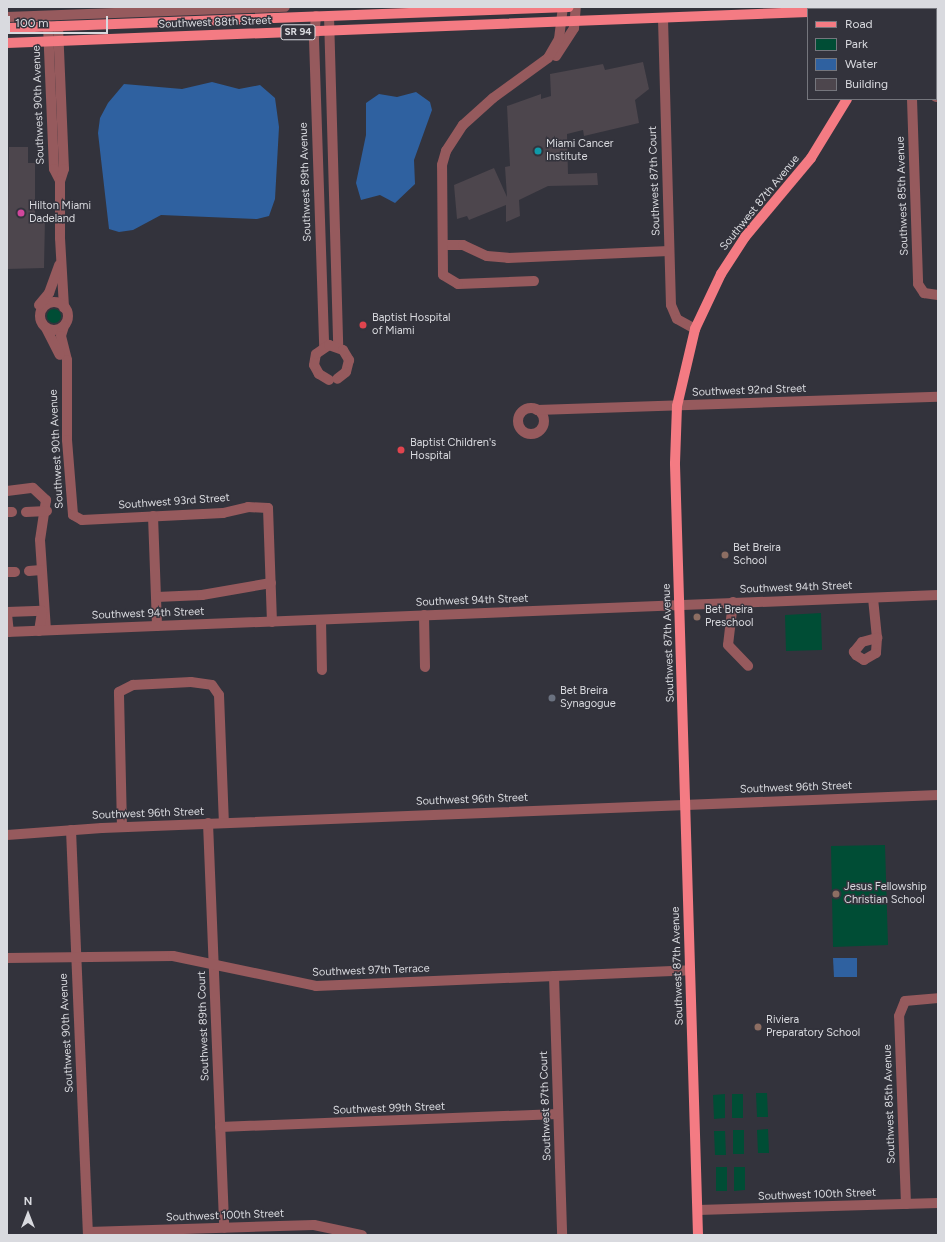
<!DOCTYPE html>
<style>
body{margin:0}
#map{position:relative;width:945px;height:1242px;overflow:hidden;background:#33333c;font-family:Figtree,sans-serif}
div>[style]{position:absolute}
.green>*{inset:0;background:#004d35}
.round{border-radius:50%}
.water>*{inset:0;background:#2f61a0}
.building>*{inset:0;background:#4d464d}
.minor>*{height:10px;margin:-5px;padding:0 5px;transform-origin:5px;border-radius:5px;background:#965a5d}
.minor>.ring{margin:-5px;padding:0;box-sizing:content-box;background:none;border:10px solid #965a5d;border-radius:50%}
.major>*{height:10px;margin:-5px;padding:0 5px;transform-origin:5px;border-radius:5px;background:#f47b83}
.dots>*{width:11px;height:11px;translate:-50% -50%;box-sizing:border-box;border:2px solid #33333c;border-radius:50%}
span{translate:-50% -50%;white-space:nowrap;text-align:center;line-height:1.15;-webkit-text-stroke:3px #33333c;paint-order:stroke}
.shield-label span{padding:1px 3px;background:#33333c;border:1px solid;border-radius:3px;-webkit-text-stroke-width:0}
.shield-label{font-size:10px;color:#d9dadf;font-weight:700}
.street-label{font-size:11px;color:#d9dadf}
.poi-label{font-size:11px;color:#d9dadf}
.left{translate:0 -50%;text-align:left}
.frame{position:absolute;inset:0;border:8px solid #d9dadf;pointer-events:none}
.legend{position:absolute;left:807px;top:8px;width:130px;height:92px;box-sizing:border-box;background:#33333c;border:1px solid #75767d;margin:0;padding:5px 7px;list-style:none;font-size:12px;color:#d9dadf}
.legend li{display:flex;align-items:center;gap:8px;height:20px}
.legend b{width:20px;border:1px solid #75767d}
.north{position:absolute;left:8px;top:1194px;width:40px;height:40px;-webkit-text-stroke:3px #33333c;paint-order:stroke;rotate:0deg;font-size:11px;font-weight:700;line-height:16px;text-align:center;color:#d9dadf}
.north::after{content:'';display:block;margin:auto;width:14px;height:18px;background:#d9dadf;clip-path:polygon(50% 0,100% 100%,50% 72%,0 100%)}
.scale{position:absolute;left:8px;top:16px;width:100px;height:18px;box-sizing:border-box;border:2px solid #d9dadf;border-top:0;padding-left:5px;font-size:12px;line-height:14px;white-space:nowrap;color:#d9dadf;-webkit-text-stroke:3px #33333c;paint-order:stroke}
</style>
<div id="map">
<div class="green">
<div class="round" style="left:47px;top:309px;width:14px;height:14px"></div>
<div style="clip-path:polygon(821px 613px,822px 650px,786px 651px,785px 615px)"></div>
<div style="clip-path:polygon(885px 845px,888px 945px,833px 947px,831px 846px)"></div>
<div style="clip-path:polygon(756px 1093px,767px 1093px,768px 1117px,757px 1117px)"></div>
<div style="clip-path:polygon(725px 1094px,725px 1118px,714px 1119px,713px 1095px)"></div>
<div style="clip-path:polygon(732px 1094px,743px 1094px,743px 1118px,732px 1118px)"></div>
<div style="clip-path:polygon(768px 1129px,769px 1153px,758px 1153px,757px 1130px)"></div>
<div style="clip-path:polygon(733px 1130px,744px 1130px,744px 1154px,733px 1154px)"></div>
<div style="clip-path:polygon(714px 1131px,725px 1131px,726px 1155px,715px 1155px)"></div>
<div style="clip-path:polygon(716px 1167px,727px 1167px,727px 1191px,716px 1191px)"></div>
<div style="clip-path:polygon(734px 1167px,745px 1167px,745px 1190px,734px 1191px)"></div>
</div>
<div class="water">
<div style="clip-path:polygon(212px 82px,239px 89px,260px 85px,275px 98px,279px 127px,275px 199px,269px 216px,257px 219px,161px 215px,133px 230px,119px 232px,109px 229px,98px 133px,100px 118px,108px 103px,124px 84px,182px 89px)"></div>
<div style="clip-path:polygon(416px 92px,430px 102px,432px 110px,414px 160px,415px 184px,395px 203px,380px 195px,361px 200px,356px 183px,366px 135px,366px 103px,379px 94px,397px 97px)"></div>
<div style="clip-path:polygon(833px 958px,857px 958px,857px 977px,834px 977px)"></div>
</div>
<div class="building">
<div style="clip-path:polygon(643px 62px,649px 89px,635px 100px,639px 123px,584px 136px,583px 130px,567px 134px,568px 174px,597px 173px,598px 185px,548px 186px,519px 200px,520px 216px,506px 222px,506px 205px,469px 220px,467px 216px,457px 219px,454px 185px,494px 168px,507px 197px,505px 167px,510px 166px,507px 106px,541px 94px,541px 99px,551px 96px,550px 74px,603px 64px,605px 70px)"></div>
<div style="clip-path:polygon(9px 147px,28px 147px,28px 163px,35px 163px,35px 219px,45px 218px,44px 268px,7px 269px)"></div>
</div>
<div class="minor">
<div style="left:316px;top:16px;width:23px;rotate:95deg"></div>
<div style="left:314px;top:39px;width:308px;rotate:88.1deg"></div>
<div style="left:329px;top:16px;width:330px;rotate:88.4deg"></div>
<div style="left:7px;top:17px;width:278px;rotate:-2.1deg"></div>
<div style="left:663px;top:19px;width:286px;rotate:88.4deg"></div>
<div style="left:671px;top:305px;width:15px;rotate:67deg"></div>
<div style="left:677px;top:319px;width:21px;rotate:29deg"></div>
<div style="left:48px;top:26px;width:143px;rotate:87.6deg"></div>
<div style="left:54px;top:169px;width:13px;rotate:63deg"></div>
<div style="left:58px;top:26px;width:143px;rotate:87.6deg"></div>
<div style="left:64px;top:169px;width:13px;rotate:108deg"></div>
<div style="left:60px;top:181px;width:57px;rotate:90deg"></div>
<div style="left:60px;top:238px;width:70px;rotate:86.7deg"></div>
<div style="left:556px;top:56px;width:33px;rotate:-57deg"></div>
<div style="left:574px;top:28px;width:21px;rotate:-85deg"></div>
<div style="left:936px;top:97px;width:2px"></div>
<div style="left:912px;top:99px;width:185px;rotate:88.1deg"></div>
<div style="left:918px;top:284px;width:11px;rotate:56deg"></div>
<div style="left:924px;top:293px;width:14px;rotate:8deg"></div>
<div style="left:443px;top:245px;width:20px"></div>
<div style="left:463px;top:245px;width:26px;rotate:25deg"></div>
<div style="left:487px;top:256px;width:21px;rotate:5deg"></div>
<div style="left:508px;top:258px;width:161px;rotate:-2.5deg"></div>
<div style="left:534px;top:281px;width:76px;rotate:177.7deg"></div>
<div style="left:458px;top:284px;width:17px;rotate:-149deg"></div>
<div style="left:443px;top:275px;width:110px;rotate:-90.5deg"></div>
<div style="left:442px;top:165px;width:15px;rotate:-74deg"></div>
<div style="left:446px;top:151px;width:31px;rotate:-57deg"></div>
<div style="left:463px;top:125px;width:40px;rotate:-42deg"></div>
<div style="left:493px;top:98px;width:68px;rotate:-36deg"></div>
<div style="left:548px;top:58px;width:22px;rotate:-60deg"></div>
<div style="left:559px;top:39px;width:32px;rotate:-83deg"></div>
<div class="ring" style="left:40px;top:302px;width:18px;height:18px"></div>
<div style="left:39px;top:305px;width:16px;rotate:-50deg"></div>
<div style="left:49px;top:293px;width:30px;rotate:-70deg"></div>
<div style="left:64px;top:326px;width:10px;rotate:107deg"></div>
<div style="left:61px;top:336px;width:25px;rotate:76deg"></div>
<div style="left:67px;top:360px;width:80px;rotate:90deg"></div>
<div style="left:67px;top:440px;width:75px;rotate:85.4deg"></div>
<div style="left:73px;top:515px;width:10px;rotate:29deg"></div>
<div style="left:82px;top:520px;width:141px;rotate:-2.8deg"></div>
<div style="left:223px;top:513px;width:26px;rotate:-13deg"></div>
<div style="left:248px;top:507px;width:20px;rotate:3deg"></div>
<div style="left:268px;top:508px;width:114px;rotate:88deg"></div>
<div style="left:46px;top:328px;width:30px;rotate:63deg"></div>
<div style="left:329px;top:380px;width:12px;rotate:-149deg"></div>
<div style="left:319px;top:374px;width:10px;rotate:-119deg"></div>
<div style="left:314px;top:365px;width:11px;rotate:-80deg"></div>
<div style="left:316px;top:354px;width:16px;rotate:-35deg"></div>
<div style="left:329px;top:345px;width:15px;rotate:20deg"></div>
<div style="left:343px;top:350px;width:12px;rotate:59deg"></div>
<div style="left:349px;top:360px;width:12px;rotate:104deg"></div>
<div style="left:346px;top:372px;width:11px;rotate:142deg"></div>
<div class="ring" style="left:518px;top:408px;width:16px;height:16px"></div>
<div style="left:537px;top:410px;width:401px;rotate:-1.9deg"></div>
<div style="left:7px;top:491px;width:26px;rotate:-7deg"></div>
<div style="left:33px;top:488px;width:18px;rotate:43deg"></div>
<div style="left:46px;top:500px;width:40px;rotate:98.5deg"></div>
<div style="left:40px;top:540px;width:90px;rotate:86.2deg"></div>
<div style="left:7px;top:512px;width:5px"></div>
<div style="left:26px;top:512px;width:21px;rotate:-3deg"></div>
<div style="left:153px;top:516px;width:110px;rotate:87.9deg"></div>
<div style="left:29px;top:571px;width:12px;rotate:-5deg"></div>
<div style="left:7px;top:572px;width:8px"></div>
<div style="left:157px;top:597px;width:45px;rotate:-2.5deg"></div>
<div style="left:202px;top:595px;width:70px;rotate:-9.9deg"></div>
<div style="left:873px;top:598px;width:40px;rotate:84.3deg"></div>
<div style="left:877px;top:638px;width:15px;rotate:94deg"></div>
<div style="left:876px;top:653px;width:14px;rotate:150deg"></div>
<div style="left:864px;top:660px;width:9px;rotate:-148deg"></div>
<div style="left:856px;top:655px;width:4px;rotate:-124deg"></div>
<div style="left:854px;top:652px;width:13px;rotate:-51deg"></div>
<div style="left:862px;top:642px;width:16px;rotate:-15deg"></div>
<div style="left:733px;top:602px;width:43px;rotate:96.6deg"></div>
<div style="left:728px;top:645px;width:29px;rotate:46deg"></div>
<div style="left:7px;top:612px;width:35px;rotate:-2deg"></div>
<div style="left:7px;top:614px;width:18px;rotate:84deg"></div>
<div style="left:424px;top:615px;width:52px;rotate:88.9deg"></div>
<div style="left:321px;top:620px;width:50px;rotate:88.9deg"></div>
<div style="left:39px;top:631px;width:20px;rotate:-81deg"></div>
<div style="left:7px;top:632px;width:932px;rotate:-2.28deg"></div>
<div style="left:208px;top:823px;width:405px;rotate:87.7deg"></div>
<div style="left:122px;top:827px;width:135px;rotate:-91.3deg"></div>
<div style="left:119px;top:692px;width:16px;rotate:-27deg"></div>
<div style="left:133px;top:685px;width:58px;rotate:-3deg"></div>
<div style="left:191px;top:682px;width:21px;rotate:8deg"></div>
<div style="left:212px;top:685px;width:12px;rotate:55deg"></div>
<div style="left:219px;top:695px;width:128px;rotate:87.8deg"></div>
<div style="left:71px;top:830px;width:405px;rotate:87.6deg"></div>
<div style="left:7px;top:835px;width:95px;rotate:-4.2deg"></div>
<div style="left:102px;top:828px;width:837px;rotate:-2.26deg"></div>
<div style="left:7px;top:958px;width:166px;rotate:-0.7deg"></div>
<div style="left:173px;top:956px;width:146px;rotate:11.8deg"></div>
<div style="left:316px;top:986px;width:374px;rotate:-2.4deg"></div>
<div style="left:554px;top:976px;width:259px;rotate:88.2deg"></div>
<div style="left:220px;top:1127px;width:338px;rotate:-2.2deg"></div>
<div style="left:906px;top:1204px;width:188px;rotate:-92.1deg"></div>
<div style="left:899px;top:1016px;width:16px;rotate:-68deg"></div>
<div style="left:905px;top:1001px;width:33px;rotate:-5deg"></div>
<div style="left:698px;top:1210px;width:240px;rotate:-1.7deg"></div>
<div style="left:88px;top:1232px;width:226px;rotate:-1.8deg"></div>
<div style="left:314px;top:1225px;width:49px;rotate:11.8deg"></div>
</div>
<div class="major">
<div style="left:871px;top:7px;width:2px;rotate:90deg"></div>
<div style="left:878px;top:9px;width:44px;rotate:-2.6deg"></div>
<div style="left:7px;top:28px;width:562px;rotate:-2.14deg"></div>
<div style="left:7px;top:43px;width:802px;rotate:-2.22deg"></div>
<div style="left:698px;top:1235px;width:772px;rotate:-91.71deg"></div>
<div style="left:675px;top:463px;width:57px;rotate:-88deg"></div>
<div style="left:677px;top:406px;width:79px;rotate:-76.8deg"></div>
<div style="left:695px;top:329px;width:61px;rotate:-64.7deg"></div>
<div style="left:721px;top:274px;width:44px;rotate:-57deg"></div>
<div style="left:745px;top:237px;width:103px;rotate:-50.1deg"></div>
<div style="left:811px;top:158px;width:69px;rotate:-58.6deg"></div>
</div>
<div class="dots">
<div style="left:538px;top:151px;background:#0f9aa8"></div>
<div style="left:21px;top:213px;background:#d1479c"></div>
<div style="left:363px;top:325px;background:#e0444e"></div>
<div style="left:401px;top:450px;background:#e0444e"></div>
<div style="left:725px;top:555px;background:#8d6e63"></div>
<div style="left:697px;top:617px;background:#8d6e63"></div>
<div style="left:552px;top:698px;background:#6b7280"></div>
<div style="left:836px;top:894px;background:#8d6e63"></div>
<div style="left:758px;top:1027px;background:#8d6e63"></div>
</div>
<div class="shield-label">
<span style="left:298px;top:32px">SR 94</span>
</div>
<div class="street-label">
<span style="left:215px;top:23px;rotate:-2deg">Southwest 88th Street</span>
<span style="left:39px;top:105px;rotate:-92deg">Southwest 90th Avenue</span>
<span style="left:655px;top:181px;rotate:-92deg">Southwest 87th Court</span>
<span style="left:306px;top:182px;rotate:-92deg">Southwest 89th Avenue</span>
<span style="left:903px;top:196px;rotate:-92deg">Southwest 85th Avenue</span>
<span style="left:760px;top:203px;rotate:-51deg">Southwest 87th Avenue</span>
<span style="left:749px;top:391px;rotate:-2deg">Southwest 92nd Street</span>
<span style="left:57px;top:449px;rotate:-93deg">Southwest 90th Avenue</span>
<span style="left:174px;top:502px;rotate:-4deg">Southwest 93rd Street</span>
<span style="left:796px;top:588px;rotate:-2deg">Southwest 94th Street</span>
<span style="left:472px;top:601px;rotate:-2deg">Southwest 94th Street</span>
<span style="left:148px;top:614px;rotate:-2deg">Southwest 94th Street</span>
<span style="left:669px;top:643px;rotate:-92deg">Southwest 87th Avenue</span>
<span style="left:796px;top:788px;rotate:-2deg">Southwest 96th Street</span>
<span style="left:472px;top:800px;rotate:-2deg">Southwest 96th Street</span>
<span style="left:148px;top:814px;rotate:-2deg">Southwest 96th Street</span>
<span style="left:678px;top:966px;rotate:-92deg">Southwest 87th Avenue</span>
<span style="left:371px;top:971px;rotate:-2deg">Southwest 97th Terrace</span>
<span style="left:204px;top:1026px;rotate:-92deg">Southwest 89th Court</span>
<span style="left:67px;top:1033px;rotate:-93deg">Southwest 90th Avenue</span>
<span style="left:890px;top:1104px;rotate:-92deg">Southwest 85th Avenue</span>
<span style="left:546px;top:1106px;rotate:-92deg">Southwest 87th Court</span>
<span style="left:389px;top:1109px;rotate:-2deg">Southwest 99th Street</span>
<span style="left:817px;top:1195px;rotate:-2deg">Southwest 100th Street</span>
<span style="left:225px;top:1216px;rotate:-2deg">Southwest 100th Street</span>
</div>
<div class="poi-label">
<span class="left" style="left:546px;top:151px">Miami Cancer<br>Institute</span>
<span class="left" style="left:29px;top:213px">Hilton Miami<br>Dadeland</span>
<span class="left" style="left:372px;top:325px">Baptist Hospital<br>of Miami</span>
<span class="left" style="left:410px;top:450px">Baptist Children's<br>Hospital</span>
<span class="left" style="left:733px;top:555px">Bet Breira<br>School</span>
<span class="left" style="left:705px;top:617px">Bet Breira<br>Preschool</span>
<span class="left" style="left:560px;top:698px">Bet Breira<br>Synagogue</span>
<span class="left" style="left:844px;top:894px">Jesus Fellowship<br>Christian School</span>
<span class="left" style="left:766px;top:1027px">Riviera<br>Preparatory School</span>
</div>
<div class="frame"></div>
<ul class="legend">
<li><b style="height:5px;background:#f47b83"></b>Road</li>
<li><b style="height:11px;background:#004d35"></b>Park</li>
<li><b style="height:11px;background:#2f61a0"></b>Water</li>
<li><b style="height:11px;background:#4d464d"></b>Building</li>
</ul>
<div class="north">N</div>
<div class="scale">100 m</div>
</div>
